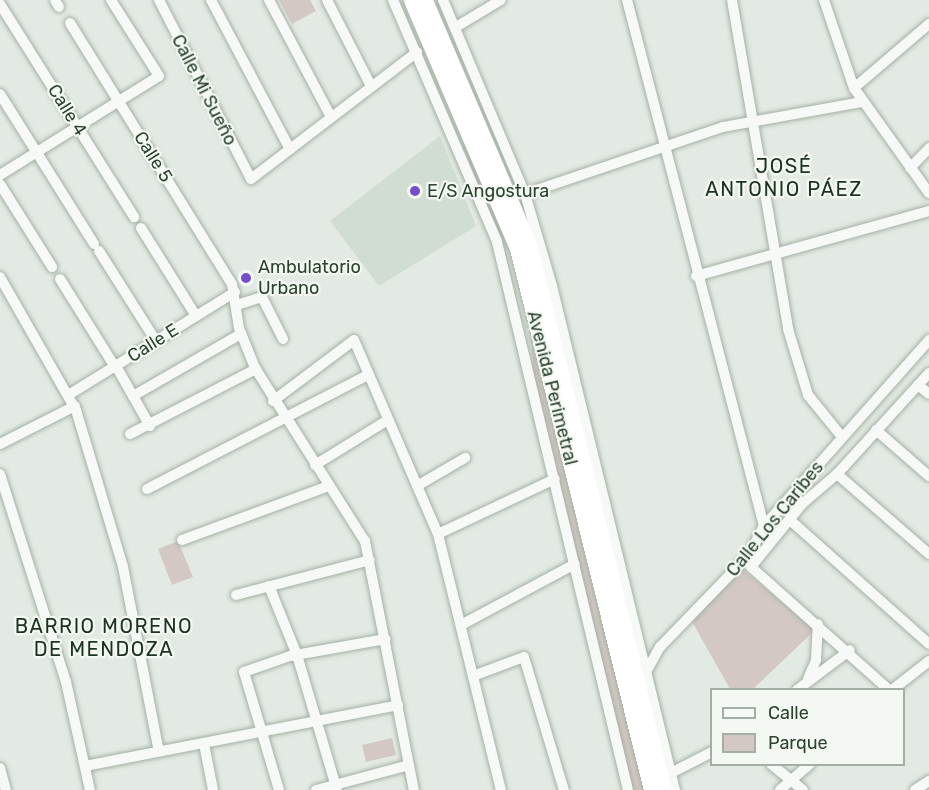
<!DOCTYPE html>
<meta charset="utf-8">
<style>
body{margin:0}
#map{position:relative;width:929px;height:790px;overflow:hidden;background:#e3eae3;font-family:Rubik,sans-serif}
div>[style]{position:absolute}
.built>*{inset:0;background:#d1dcd2}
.green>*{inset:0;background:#d4c8c4}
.roads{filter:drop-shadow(0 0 2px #a4b1a5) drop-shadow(0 0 2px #a4b1a5)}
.minor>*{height:10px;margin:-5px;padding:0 5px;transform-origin:5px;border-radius:5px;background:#f6f9f6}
.highway>*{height:15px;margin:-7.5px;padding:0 7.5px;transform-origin:7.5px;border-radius:7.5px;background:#fff}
.dots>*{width:16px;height:16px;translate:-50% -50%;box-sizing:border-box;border:3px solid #f3f8f3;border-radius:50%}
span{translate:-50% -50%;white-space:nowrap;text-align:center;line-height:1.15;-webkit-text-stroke:4.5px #f3f8f3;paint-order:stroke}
.street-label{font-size:18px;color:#2b422d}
.poi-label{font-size:18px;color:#2b422d}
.left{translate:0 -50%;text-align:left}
.neighbourhood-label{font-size:20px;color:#1d3320;letter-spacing:1.5px}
.legend{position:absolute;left:710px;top:688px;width:195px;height:78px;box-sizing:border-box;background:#f3f8f3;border:2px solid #a3afa4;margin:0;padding:8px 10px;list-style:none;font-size:18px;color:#2b422d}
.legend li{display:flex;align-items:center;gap:12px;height:30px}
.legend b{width:30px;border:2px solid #a3afa4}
</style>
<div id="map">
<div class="built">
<div style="clip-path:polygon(440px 136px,476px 226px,379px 286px,330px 221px)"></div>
</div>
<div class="green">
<div style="clip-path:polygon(279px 0,310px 0,316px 11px,292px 24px)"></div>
<div style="clip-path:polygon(460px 136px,501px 222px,512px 256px,489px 214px)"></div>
<div style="clip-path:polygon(531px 338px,532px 337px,644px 790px,633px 790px,533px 370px)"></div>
<div style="clip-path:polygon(178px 541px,193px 577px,172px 585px,158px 549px)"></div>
<div style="clip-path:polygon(742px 569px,815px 630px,753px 689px,730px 689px,690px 618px)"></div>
<div style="clip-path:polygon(392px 738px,396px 755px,366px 762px,362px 745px)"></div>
</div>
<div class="roads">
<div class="minor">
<div style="left:55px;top:0;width:8px;rotate:60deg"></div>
<div style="left:159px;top:0;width:201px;rotate:62.8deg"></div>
<div style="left:251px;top:179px;width:209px;rotate:-37.4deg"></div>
<div style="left:211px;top:0;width:169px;rotate:62.1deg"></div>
<div style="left:269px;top:0;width:132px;rotate:62.1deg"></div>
<div style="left:327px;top:0;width:97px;rotate:62.9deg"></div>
<div style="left:393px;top:0;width:263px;rotate:66.7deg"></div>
<div style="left:497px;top:242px;width:563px;rotate:76.56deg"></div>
<div style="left:443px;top:0;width:211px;rotate:67.1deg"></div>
<div style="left:525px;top:194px;width:96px;rotate:73.6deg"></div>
<div style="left:552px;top:286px;width:519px;rotate:76.29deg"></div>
<div style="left:627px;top:0;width:544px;rotate:75.4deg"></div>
<div style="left:732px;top:0;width:334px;rotate:80.3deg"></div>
<div style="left:788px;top:329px;width:69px;rotate:73.1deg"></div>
<div style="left:808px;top:395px;width:54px;rotate:51deg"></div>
<div style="left:824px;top:0;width:93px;rotate:71.2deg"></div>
<div style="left:854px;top:88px;width:129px;rotate:54.5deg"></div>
<div style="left:0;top:4px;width:252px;rotate:57.8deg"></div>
<div style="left:70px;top:23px;width:307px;rotate:58.2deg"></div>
<div style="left:232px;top:284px;width:45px;rotate:81deg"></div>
<div style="left:239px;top:328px;width:43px;rotate:68.2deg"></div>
<div style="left:255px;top:368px;width:205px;rotate:57.6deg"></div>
<div style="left:365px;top:541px;width:254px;rotate:78.9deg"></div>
<div style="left:456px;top:27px;width:52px;rotate:-31deg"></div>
<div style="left:854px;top:88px;width:99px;rotate:-40.5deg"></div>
<div style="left:0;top:94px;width:177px;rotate:57.9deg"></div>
<div style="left:910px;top:168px;width:28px;rotate:-46deg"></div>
<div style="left:0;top:175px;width:187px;rotate:-31.9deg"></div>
<div style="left:159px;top:76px;width:90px;rotate:-122.3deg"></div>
<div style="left:0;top:184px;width:98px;rotate:57.9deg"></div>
<div style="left:525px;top:194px;width:209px;rotate:-18.7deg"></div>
<div style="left:723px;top:127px;width:141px;rotate:-10.2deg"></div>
<div style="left:141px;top:228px;width:104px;rotate:58deg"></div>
<div style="left:99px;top:251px;width:107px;rotate:57.7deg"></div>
<div style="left:696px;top:276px;width:242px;rotate:-15.6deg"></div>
<div style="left:0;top:277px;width:153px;rotate:60.3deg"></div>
<div style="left:76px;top:410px;width:164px;rotate:73.3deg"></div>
<div style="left:123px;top:567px;width:188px;rotate:79deg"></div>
<div style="left:60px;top:279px;width:104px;rotate:58deg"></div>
<div style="left:237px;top:305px;width:26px;rotate:-18deg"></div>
<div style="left:262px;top:297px;width:47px;rotate:63.4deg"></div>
<div style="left:116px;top:366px;width:69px;rotate:60.5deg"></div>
<div style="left:929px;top:373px;width:137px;rotate:132.3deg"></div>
<div style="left:837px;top:474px;width:122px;rotate:41deg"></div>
<div style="left:918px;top:385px;width:14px;rotate:39deg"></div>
<div style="left:70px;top:394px;width:194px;rotate:-31.7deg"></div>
<div style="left:133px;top:396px;width:125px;rotate:-29.9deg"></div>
<div style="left:273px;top:401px;width:101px;rotate:-37deg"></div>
<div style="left:354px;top:340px;width:211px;rotate:66.6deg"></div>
<div style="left:438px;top:534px;width:264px;rotate:76.2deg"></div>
<div style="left:876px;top:430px;width:70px;rotate:41deg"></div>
<div style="left:130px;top:434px;width:142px;rotate:-27.3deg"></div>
<div style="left:0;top:444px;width:84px;rotate:-26.9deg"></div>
<div style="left:315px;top:465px;width:86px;rotate:-31.7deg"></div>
<div style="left:0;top:474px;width:218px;rotate:72.4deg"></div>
<div style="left:66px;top:682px;width:111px;rotate:77.5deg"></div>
<div style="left:837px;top:474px;width:46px;rotate:139.4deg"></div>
<div style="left:802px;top:504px;width:81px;rotate:129deg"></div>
<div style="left:751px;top:567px;width:185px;rotate:41.7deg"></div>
<div style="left:417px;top:486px;width:56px;rotate:-30.3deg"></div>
<div style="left:147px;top:489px;width:249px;rotate:-27.3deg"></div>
<div style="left:790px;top:520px;width:186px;rotate:41.7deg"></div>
<div style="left:438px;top:534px;width:129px;rotate:-25.2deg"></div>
<div style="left:182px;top:540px;width:157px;rotate:-20.2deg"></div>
<div style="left:269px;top:586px;width:74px;rotate:67.9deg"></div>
<div style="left:297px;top:655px;width:141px;rotate:73.5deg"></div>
<div style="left:236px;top:595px;width:138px;rotate:-14.6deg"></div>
<div style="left:461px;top:625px;width:129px;rotate:-28.2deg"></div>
<div style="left:646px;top:672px;width:29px;rotate:-61deg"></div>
<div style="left:660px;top:647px;width:128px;rotate:-45.9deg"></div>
<div style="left:749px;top:555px;width:33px;rotate:-63deg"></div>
<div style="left:764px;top:526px;width:249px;rotate:-48.4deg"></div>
<div style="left:473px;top:676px;width:54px;rotate:-20.4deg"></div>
<div style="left:524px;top:657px;width:139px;rotate:73.3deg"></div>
<div style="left:808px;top:679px;width:21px;rotate:-67deg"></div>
<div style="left:816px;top:660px;width:36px;rotate:-87deg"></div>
<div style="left:797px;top:690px;width:66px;rotate:-37deg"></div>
<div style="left:892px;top:690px;width:47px;rotate:-38.1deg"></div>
<div style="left:204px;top:744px;width:47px;rotate:78.9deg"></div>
<div style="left:771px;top:764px;width:41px;rotate:39.1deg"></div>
<div style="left:85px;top:766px;width:319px;rotate:-11deg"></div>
<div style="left:0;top:768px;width:23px;rotate:75deg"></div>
<div style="left:671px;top:773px;width:46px;rotate:-27.1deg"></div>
<div style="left:279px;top:790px;width:123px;rotate:-106.5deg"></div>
<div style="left:244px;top:672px;width:49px;rotate:-19.2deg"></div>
<div style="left:290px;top:656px;width:97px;rotate:-10.1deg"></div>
<div style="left:316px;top:790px;width:96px;rotate:-15deg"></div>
<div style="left:780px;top:790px;width:40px;rotate:-41deg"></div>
<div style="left:915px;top:790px;width:17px;rotate:-33deg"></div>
</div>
<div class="highway">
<div style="left:411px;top:0;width:270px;rotate:66.9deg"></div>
<div style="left:517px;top:248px;width:558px;rotate:76.11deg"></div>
<div style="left:425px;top:0;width:265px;rotate:66.9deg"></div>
<div style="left:529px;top:244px;width:562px;rotate:76.11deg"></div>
</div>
</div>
<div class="dots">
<div style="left:415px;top:191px;background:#744fc9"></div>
<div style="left:246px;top:278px;background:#744fc9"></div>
</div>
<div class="street-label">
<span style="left:204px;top:90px;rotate:63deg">Calle Mi Sueño</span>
<span style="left:67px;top:110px;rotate:58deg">Calle 4</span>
<span style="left:153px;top:157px;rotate:58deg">Calle 5</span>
<span style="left:153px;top:343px;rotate:-32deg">Calle E</span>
<span style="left:552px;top:388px;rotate:76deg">Avenida Perimetral</span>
<span style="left:775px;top:519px;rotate:-51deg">Calle Los Caribes</span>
</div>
<div class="poi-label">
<span class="left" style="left:427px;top:191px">E/S Angostura</span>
<span class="left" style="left:258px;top:278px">Ambulatorio<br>Urbano</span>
</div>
<div class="neighbourhood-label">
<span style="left:784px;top:178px">JOSÉ<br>ANTONIO PÁEZ</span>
<span style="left:104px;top:638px">BARRIO MORENO<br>DE MENDOZA</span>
</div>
<ul class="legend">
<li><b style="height:8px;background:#f6f9f6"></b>Calle</li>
<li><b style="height:16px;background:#d4c8c4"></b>Parque</li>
</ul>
</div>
